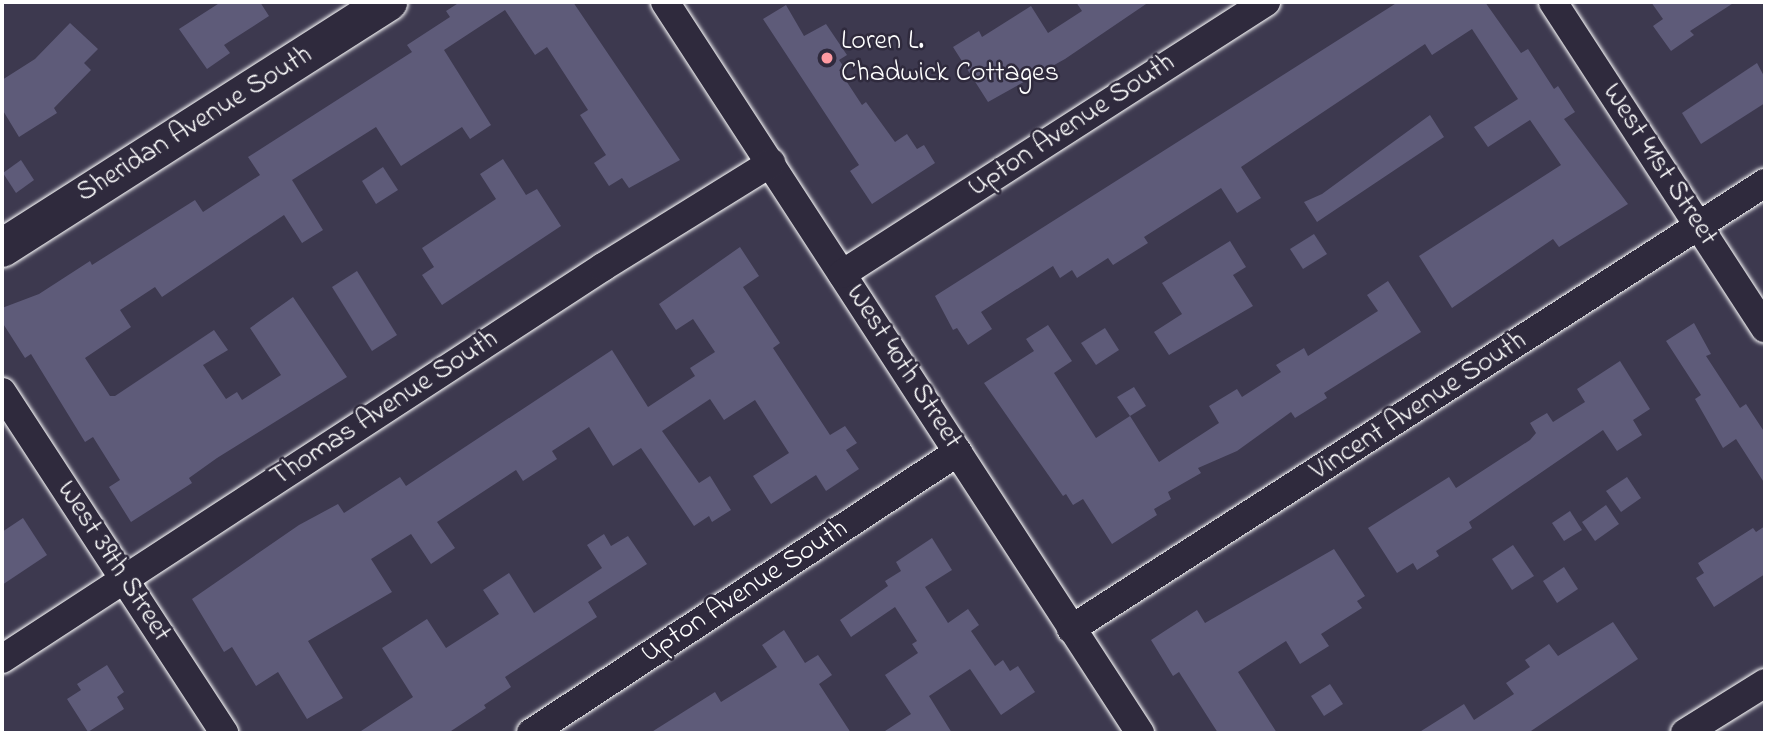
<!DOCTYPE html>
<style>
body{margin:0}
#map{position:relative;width:1767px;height:735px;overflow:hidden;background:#3d394f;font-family:"Indie Flower",sans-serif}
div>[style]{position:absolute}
.building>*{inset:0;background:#5e5b79}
.roads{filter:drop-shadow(0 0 2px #fff) drop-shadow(0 0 2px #fff)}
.street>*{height:28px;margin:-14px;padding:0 14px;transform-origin:14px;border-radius:14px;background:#2f2a3d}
.secondary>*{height:38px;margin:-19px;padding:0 19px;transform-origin:19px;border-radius:19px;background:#2f2a3d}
.dots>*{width:19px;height:19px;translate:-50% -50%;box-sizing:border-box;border:4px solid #2f2a3d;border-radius:50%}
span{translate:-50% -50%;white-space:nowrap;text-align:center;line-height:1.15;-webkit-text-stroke:5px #2f2a3d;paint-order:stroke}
.poi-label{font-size:28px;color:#fff}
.left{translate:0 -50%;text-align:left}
.street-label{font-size:28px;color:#fff}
.frame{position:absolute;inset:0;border:4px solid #fff;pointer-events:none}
</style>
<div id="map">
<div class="building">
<div style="clip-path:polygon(221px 2px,260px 2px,269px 16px,224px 45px,230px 53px,207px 69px,179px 29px)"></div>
<div style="clip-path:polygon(460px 2px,573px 2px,680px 160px,629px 188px,622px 178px,609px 186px,594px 163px,606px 155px,580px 115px,588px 110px,547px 47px,535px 55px,505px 10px,444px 50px,491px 125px,470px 139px,462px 127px,401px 166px,376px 127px,292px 180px,323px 230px,302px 243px,284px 215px,162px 297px,155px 287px,120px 310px,131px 327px,85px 358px,110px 396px,115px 396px,214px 330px,228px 350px,203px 365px,226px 399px,237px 392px,242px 400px,281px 375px,250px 328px,293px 297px,347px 377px,217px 458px,189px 478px,192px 483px,131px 522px,109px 487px,120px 480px,93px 437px,85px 442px,31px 354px,25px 358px,2px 322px,2px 308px,39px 294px,90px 261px,92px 265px,195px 200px,203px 212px,260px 175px,248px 157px,412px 52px,407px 45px,450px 17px,446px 11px)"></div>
<div style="clip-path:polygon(1076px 2px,1149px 2px,1065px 59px,988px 102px,953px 47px,979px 31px,982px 37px,1031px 6px,1048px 33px,1082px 11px)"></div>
<div style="clip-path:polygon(1398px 2px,1485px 2px,1521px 53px,1528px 49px,1554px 89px,1558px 86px,1575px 112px,1564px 119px,1628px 204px,1559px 247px,1553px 239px,1452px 308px,1419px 256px,1561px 165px,1530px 120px,1488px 147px,1474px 127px,1518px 99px,1472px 29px,1432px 55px,1425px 44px,1241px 167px,1261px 198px,1237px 213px,1221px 188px,1144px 237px,1148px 243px,1113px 265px,1108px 258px,1077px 278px,1072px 270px,1060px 278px,1053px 266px,981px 312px,992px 329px,968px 345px,957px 328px,953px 330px,935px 296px)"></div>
<div style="clip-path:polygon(1651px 2px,1735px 2px,1690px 31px,1694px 35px,1671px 51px,1653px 26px,1663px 19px)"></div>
<div style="clip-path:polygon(786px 5px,804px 36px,826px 24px,847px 55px,839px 60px,844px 67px,839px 70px,862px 105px,866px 102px,895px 142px,907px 134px,917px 149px,924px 145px,935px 163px,872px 204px,850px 171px,859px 165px,763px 19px)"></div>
<div style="clip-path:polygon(70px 23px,98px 49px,84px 63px,91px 70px,54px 108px,57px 113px,19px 137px,2px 109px,2px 80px,35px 59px)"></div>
<div style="clip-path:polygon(1757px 63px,1765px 78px,1765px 103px,1701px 144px,1682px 113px)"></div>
<div style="clip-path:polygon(1430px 115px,1444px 137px,1317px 222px,1304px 202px,1322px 194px)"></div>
<div style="clip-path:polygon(503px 159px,526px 195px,537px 189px,561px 226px,442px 305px,422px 275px,434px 267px,422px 248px,496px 199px,480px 174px)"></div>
<div style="clip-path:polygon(21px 160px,34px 180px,16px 193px,3px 173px)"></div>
<div style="clip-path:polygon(383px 167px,398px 190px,376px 204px,362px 181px)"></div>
<div style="clip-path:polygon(1314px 234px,1327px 254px,1303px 269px,1290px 249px)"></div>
<div style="clip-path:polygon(1230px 241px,1246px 267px,1233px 275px,1253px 306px,1169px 355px,1154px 332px,1182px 314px,1162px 283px)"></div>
<div style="clip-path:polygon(740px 247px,759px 276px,743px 287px,780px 343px,773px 348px,830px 435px,845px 426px,857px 443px,846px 450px,859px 469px,826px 491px,816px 475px,771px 504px,753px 476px,789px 453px,755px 400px,724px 420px,710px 399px,662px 431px,699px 483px,710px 476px,731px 510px,712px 522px,709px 516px,694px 526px,641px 448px,613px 466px,589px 427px,552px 451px,557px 459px,523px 481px,516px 470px,437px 522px,455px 548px,431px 564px,411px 534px,371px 559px,392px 592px,308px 641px,343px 698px,307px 719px,278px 672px,256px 686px,232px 647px,224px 652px,192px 599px,299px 525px,338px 504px,344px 513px,400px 477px,406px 486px,612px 350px,648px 407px,695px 376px,690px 368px,715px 352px,693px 319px,676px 330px,659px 304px)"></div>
<div style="clip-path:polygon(357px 271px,397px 335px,372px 351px,332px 287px)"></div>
<div style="clip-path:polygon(1388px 281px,1421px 332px,1324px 393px,1327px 398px,1295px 418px,1291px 412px,1237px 451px,1198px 468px,1201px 473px,1168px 492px,1171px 499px,1154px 509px,1157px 515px,1112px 544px,1083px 499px,1073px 505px,1066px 494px,1063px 496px,984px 383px,1034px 351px,1026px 339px,1048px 325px,1072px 361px,1054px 373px,1096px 438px,1130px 416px,1159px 462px,1219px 423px,1209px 406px,1237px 389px,1242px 397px,1281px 372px,1276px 365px,1304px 348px,1308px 356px,1378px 311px,1367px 295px)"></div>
<div style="clip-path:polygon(1694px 323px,1711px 354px,1706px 356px,1740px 408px,1746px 404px,1765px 433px,1765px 484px,1736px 439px,1723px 448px,1695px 399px,1701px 395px,1666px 341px)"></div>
<div style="clip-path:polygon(1105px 328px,1119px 350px,1096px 365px,1081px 343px)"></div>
<div style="clip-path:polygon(1620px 361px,1650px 409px,1633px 420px,1642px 435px,1617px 451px,1603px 430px,1469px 522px,1472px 528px,1436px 551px,1439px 556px,1417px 570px,1413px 563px,1397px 573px,1368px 528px,1449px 477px,1456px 488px,1530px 440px,1536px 433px,1530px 423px,1547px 413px,1553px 422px,1585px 402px,1577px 389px)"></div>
<div style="clip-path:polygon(1134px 387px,1146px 406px,1130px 416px,1117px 397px)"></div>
<div style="clip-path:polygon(1627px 477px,1641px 498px,1621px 512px,1606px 491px)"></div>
<div style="clip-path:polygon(1606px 505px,1619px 524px,1595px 541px,1582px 522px)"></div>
<div style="clip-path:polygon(1570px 511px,1582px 530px,1564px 541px,1552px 523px)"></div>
<div style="clip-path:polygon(23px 518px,47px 555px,2px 585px,2px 532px)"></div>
<div style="clip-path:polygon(1765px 526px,1765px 574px,1714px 607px,1696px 578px,1704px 573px,1698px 563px,1753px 528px,1756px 532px)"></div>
<div style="clip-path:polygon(604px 534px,611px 546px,628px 536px,647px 564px,588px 602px,597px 617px,505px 677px,511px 687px,484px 705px,486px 708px,448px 733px,358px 733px,413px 697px,382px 648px,427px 619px,446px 648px,499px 614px,483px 590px,509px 573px,534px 613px,602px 568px,587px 545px)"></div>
<div style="clip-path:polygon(932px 538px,952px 570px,925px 587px,948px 623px,968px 609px,979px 625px,971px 631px,995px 666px,1003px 660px,1010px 671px,1018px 666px,1035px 692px,1001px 715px,970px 669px,929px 696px,952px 733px,882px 733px,911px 714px,885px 675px,918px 653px,912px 644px,917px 641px,895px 607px,851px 637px,840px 620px,888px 586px,885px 581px,901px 571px,896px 562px)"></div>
<div style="clip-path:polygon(1513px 545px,1534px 576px,1512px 590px,1492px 559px)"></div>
<div style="clip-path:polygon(1334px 549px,1365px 596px,1357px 601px,1362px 608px,1321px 634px,1329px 646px,1300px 664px,1286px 641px,1238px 672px,1277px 733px,1218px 733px,1179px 672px,1173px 676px,1151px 640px,1197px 610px,1205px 623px)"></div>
<div style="clip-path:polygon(1564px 567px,1578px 589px,1557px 603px,1543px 581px)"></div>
<div style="clip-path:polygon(1613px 622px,1638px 659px,1528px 733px,1418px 733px,1464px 704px,1474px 720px,1514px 694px,1506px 683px,1530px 667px,1525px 660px,1549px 644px,1558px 656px)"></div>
<div style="clip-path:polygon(784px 630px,805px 663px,818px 655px,832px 675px,819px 684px,851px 733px,650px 733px,715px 692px,721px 702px,777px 667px,762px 645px)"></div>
<div style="clip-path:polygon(107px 665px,124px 692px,117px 697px,124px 709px,88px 732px,67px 699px,81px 690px,77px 684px)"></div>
<div style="clip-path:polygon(1330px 684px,1343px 704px,1324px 716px,1311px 696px)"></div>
</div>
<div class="roads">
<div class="street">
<div style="left:665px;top:2px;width:872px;rotate:56.98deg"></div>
<div style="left:1553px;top:2px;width:389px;rotate:57deg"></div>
<div style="left:842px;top:274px;width:504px;rotate:-32.68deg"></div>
<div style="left:2px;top:392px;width:407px;rotate:56.9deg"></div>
<div style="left:1071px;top:629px;width:825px;rotate:-32.73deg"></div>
<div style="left:2px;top:659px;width:718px;rotate:-33.11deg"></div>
<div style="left:603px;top:267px;width:198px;rotate:-31.8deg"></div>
<div style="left:531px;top:733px;width:511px;rotate:-33.35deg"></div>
<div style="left:1685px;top:733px;width:94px;rotate:-32deg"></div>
</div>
<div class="secondary">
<div style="left:2px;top:248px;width:458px;rotate:-32.5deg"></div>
</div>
</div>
<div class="dots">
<div style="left:827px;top:58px;background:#ff9aa2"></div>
</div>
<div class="poi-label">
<span class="left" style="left:841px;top:58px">Loren L.<br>Chadwick Cottages</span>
</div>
<div class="street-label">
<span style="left:195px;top:125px;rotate:-32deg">Sheridan Avenue South</span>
<span style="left:1072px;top:126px;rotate:-33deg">Upton Avenue South</span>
<span style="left:1659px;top:165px;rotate:57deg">West 41st Street</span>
<span style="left:903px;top:367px;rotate:57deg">West 40th Street</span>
<span style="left:1419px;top:407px;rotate:-33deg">Vincent Avenue South</span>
<span style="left:385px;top:409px;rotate:-33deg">Thomas Avenue South</span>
<span style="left:113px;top:562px;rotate:57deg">West 39th Street</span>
<span style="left:745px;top:592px;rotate:-33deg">Upton Avenue South</span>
</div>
<div class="frame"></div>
</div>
